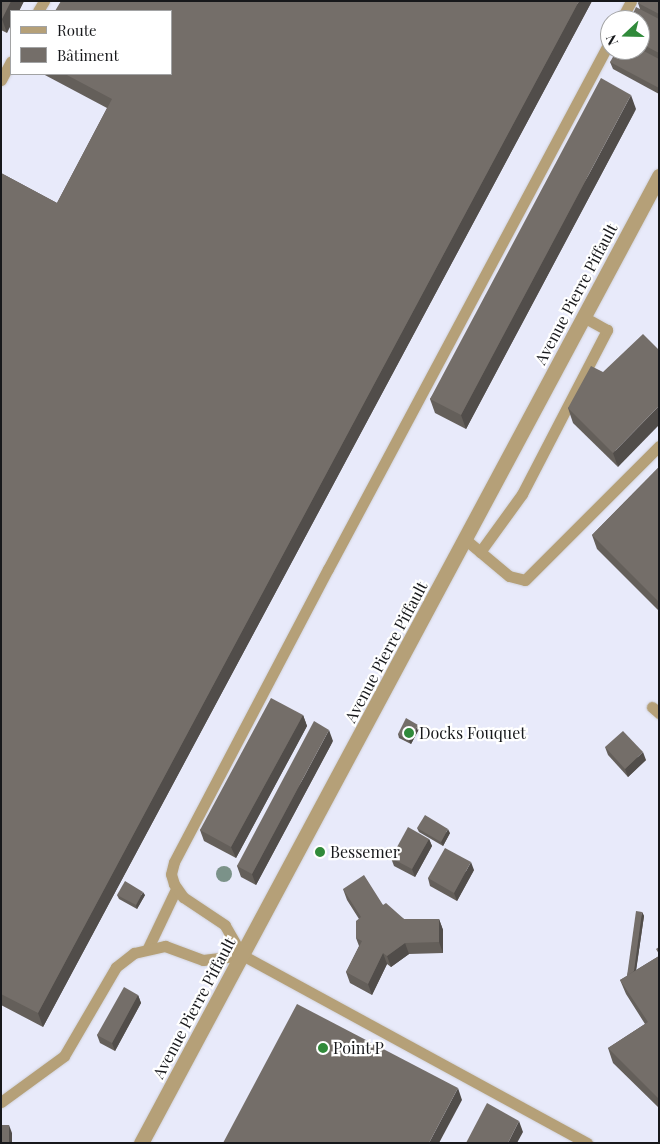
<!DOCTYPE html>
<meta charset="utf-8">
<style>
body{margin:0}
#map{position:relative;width:660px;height:1144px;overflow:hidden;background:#f5f6fe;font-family:"Playfair Display",serif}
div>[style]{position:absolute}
.built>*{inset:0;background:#e8eafa}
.roads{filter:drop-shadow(0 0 1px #d1d2da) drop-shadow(0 0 1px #d1d2da)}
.lane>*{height:11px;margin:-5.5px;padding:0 5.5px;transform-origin:5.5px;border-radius:5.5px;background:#b5a078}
.street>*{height:15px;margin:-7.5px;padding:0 7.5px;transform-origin:7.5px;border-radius:7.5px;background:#b5a078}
.trees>*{width:16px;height:16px;margin:-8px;border-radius:50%;background:#7b9289}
.wall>*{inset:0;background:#645f5a}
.shaded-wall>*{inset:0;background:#514d4a}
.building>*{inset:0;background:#746e69}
.dots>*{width:14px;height:14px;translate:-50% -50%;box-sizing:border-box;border:2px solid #fff;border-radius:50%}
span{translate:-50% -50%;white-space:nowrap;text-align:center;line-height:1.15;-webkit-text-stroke:4.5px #fff;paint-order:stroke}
.street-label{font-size:16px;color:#17181b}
.poi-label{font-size:16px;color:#17181b}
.left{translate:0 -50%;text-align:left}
.frame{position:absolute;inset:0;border:2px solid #17181b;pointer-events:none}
.legend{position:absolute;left:10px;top:10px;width:162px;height:65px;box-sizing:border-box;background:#fff;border:1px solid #a2a3a4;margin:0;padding:6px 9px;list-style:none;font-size:15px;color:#17181b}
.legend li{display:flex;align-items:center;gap:10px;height:25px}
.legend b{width:25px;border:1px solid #a2a3a4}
.north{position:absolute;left:600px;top:10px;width:50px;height:50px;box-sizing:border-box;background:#fff;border:1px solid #a2a3a4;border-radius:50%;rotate:249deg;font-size:14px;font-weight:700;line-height:20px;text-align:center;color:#17181b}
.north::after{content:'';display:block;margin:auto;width:18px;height:22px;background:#308a3a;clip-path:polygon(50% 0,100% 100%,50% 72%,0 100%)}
</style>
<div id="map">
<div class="built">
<div style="clip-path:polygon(evenodd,1px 1px,659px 1px,659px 1143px,1px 1143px,1px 1px,11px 11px,171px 11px,171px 74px,11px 74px,11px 11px,1px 1px,610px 20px,640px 20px,640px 50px,610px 50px,610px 20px)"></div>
</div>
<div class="roads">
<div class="lane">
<div style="left:38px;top:11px;width:12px;rotate:-59deg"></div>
<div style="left:621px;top:20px;width:21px;rotate:-62deg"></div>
<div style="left:1px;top:80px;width:21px;rotate:-62deg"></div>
<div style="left:466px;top:540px;width:56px;rotate:39.9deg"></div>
<div style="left:509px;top:576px;width:16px;rotate:14deg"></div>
<div style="left:525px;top:580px;width:190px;rotate:-45deg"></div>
<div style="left:480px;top:552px;width:72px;rotate:-54.1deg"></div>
<div style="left:522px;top:494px;width:185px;rotate:-62.6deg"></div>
<div style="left:607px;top:330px;width:26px;rotate:-151deg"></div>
<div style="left:652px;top:707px;width:9px;rotate:41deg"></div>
<div style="left:148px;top:948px;width:65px;rotate:-64.6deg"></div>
<div style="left:1px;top:1102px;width:78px;rotate:-36.1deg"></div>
<div style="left:64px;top:1056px;width:103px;rotate:-59.7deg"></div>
<div style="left:116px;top:967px;width:23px;rotate:-38deg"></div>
<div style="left:134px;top:953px;width:32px;rotate:-13deg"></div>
<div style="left:165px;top:946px;width:40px;rotate:20.2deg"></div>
<div style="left:203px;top:960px;width:39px;rotate:-7deg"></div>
<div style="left:587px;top:1143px;width:393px;rotate:-151.4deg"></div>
<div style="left:242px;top:955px;width:34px;rotate:-120deg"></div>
<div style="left:225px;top:925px;width:50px;rotate:-146.3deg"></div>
<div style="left:183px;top:897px;width:16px;rotate:-125deg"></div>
<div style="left:174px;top:884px;width:10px;rotate:-107deg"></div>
<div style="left:171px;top:874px;width:12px;rotate:-76deg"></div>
<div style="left:174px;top:862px;width:331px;rotate:-62.3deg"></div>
<div style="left:328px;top:569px;width:599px;rotate:-61.89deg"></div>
</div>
<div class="street">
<div style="left:141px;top:1143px;width:1097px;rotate:-61.82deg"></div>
</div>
</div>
<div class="trees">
<div style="left:224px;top:874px"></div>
</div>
<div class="wall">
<div style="clip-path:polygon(1px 1px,24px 1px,19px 11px,11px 11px,7px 33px,1px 30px)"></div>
<div style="clip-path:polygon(592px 1px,43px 1027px,1px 1005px,1px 173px,57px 203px,107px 108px,43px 74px,171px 74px)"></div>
<div style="clip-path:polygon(659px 1px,659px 94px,613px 69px,610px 62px,640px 50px,640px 9px,638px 3px)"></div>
<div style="clip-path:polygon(636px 109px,466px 429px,435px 413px,430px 399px)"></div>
<div style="clip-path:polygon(603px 372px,618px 467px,573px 423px,568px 408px)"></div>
<div style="clip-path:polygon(659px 467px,659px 611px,597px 549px,592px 535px)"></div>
<div style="clip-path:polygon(303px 715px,307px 726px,236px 858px,204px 841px,200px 830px)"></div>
<div style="clip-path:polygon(419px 729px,411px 744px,399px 738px,398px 734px)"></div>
<div style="clip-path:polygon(333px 741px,256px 885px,241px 877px,237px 866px)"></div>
<div style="clip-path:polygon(605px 747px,646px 760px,628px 777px,608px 755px)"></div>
<div style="clip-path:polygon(417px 828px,450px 833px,443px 846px,419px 832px)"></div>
<div style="clip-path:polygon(429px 839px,432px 846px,415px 877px,394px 866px,391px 858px)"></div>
<div style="clip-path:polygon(474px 870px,457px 901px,430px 886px,428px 878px)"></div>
<div style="clip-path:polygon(343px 889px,383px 905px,404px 919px,439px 919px,443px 930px,443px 953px,409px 954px,391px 967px,387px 964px,372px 995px,350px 983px,346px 972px,359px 946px,356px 938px,359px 919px,347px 900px)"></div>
<div style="clip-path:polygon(117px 895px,145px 895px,137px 909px,119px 899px)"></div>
<div style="clip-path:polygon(642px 912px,644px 916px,636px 970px,659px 956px,659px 1108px,613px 1063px,608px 1048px,645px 1024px,626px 994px,620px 980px,627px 976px)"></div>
<div style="clip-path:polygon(138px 995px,141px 1003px,115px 1051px,100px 1043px,97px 1035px)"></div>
</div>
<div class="shaded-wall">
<div style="clip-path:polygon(11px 1px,24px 1px,19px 11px,11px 11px,11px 25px,7px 33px,2px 19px)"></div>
<div style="clip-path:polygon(579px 1px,592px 1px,43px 1027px,38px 1013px)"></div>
<div style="clip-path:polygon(631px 95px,636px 109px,466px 429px,461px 415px)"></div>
<div style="clip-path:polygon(659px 406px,659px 425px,618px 467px,613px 453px)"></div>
<div style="clip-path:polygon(303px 715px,307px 726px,236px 858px,231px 847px)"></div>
<div style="clip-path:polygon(418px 725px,419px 729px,411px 744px,409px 741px)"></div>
<div style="clip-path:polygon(329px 730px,333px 741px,256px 885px,252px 874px)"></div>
<div style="clip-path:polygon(643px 752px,646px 760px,628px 777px,625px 769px)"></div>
<div style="clip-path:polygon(448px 829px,450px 833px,443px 846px,441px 842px)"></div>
<div style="clip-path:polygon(429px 839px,432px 846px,415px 877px,412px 869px)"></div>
<div style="clip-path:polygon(471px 862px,474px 870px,457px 901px,454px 893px)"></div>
<div style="clip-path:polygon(143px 892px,145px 895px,137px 909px,136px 905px)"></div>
<div style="clip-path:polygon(642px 912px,644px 916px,634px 985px,632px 982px)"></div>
<div style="clip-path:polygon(439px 919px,443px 930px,443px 953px,439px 942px)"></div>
<div style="clip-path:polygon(405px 943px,409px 954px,391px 967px,387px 956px)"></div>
<div style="clip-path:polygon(383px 953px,387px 964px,372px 995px,368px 984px)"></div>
<div style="clip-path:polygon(138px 995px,141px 1003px,115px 1051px,112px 1043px)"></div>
<div style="clip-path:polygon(458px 1088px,462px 1100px,439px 1143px,429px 1143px)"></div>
<div style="clip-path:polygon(519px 1121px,523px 1132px,517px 1143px,508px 1143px)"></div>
<div style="clip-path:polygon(9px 1125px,12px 1133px,12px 1143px,9px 1143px)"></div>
</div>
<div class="building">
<div style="clip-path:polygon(1px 1px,11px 1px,2px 19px,1px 19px)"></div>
<div style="clip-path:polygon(61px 1px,579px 1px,38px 1013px,1px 994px,1px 173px,57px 203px,112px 99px,65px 74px,171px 74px,171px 11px,55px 11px)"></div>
<div style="clip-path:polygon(639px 1px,659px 1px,659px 14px,638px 3px)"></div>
<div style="clip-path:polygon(636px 7px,659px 19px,659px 53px,640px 43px,640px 20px,630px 20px)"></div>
<div style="clip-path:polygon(640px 49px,659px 59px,659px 88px,610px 62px,617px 50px)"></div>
<div style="clip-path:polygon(601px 78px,631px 95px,461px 415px,430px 399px)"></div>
<div style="clip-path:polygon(643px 334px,659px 350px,659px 406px,613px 453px,568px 408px,591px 366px,603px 372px)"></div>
<div style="clip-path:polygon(659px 467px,659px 602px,592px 535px)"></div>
<div style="clip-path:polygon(271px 698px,303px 715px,231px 847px,200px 830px)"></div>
<div style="clip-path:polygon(406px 718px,418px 725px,409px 741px,398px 734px)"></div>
<div style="clip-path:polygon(314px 721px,329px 730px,252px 874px,237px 866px)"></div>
<div style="clip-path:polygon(623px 731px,643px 752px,625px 769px,605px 747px)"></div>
<div style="clip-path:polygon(425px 815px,448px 829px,441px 842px,417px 828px)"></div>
<div style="clip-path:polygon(408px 827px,429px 839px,412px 869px,391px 858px)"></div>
<div style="clip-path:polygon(445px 848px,471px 862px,454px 893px,428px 878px)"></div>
<div style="clip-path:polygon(364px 875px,383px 905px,386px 903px,404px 919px,439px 919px,439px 942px,405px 943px,387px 956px,383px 953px,368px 984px,346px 972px,362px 941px,356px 938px,356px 921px,361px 917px,343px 889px)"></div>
<div style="clip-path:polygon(125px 881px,143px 892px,136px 905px,117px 895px)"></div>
<div style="clip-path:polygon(636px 911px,642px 912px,634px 971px,627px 976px)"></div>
<div style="clip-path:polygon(659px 947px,659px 954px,656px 949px)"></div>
<div style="clip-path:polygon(659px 956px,659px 1099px,608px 1048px,648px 1022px,620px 980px)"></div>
<div style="clip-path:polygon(124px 987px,138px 995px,112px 1043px,97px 1035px)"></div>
<div style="clip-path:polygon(297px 1004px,458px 1088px,429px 1143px,223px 1143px)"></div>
<div style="clip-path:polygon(487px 1103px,519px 1121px,508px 1143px,466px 1143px)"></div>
<div style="clip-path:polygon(1px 1125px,9px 1125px,9px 1143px,1px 1143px)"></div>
</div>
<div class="dots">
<div style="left:409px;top:733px;background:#308a3a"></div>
<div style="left:320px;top:852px;background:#308a3a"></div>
<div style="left:323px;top:1048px;background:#308a3a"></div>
</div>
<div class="street-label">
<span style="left:576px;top:294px;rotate:-62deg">Avenue Pierre Piffault</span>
<span style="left:386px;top:652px;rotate:-62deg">Avenue Pierre Piffault</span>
<span style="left:194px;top:1008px;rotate:-62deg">Avenue Pierre Piffault</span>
</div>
<div class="poi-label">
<span class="left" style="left:419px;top:733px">Docks Fouquet</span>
<span class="left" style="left:330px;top:852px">Bessemer</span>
<span class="left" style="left:333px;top:1048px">Point P</span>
</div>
<div class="frame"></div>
<ul class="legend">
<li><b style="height:6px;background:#b5a078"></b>Route</li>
<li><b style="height:14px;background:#746e69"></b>Bâtiment</li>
</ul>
<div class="north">N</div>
</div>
